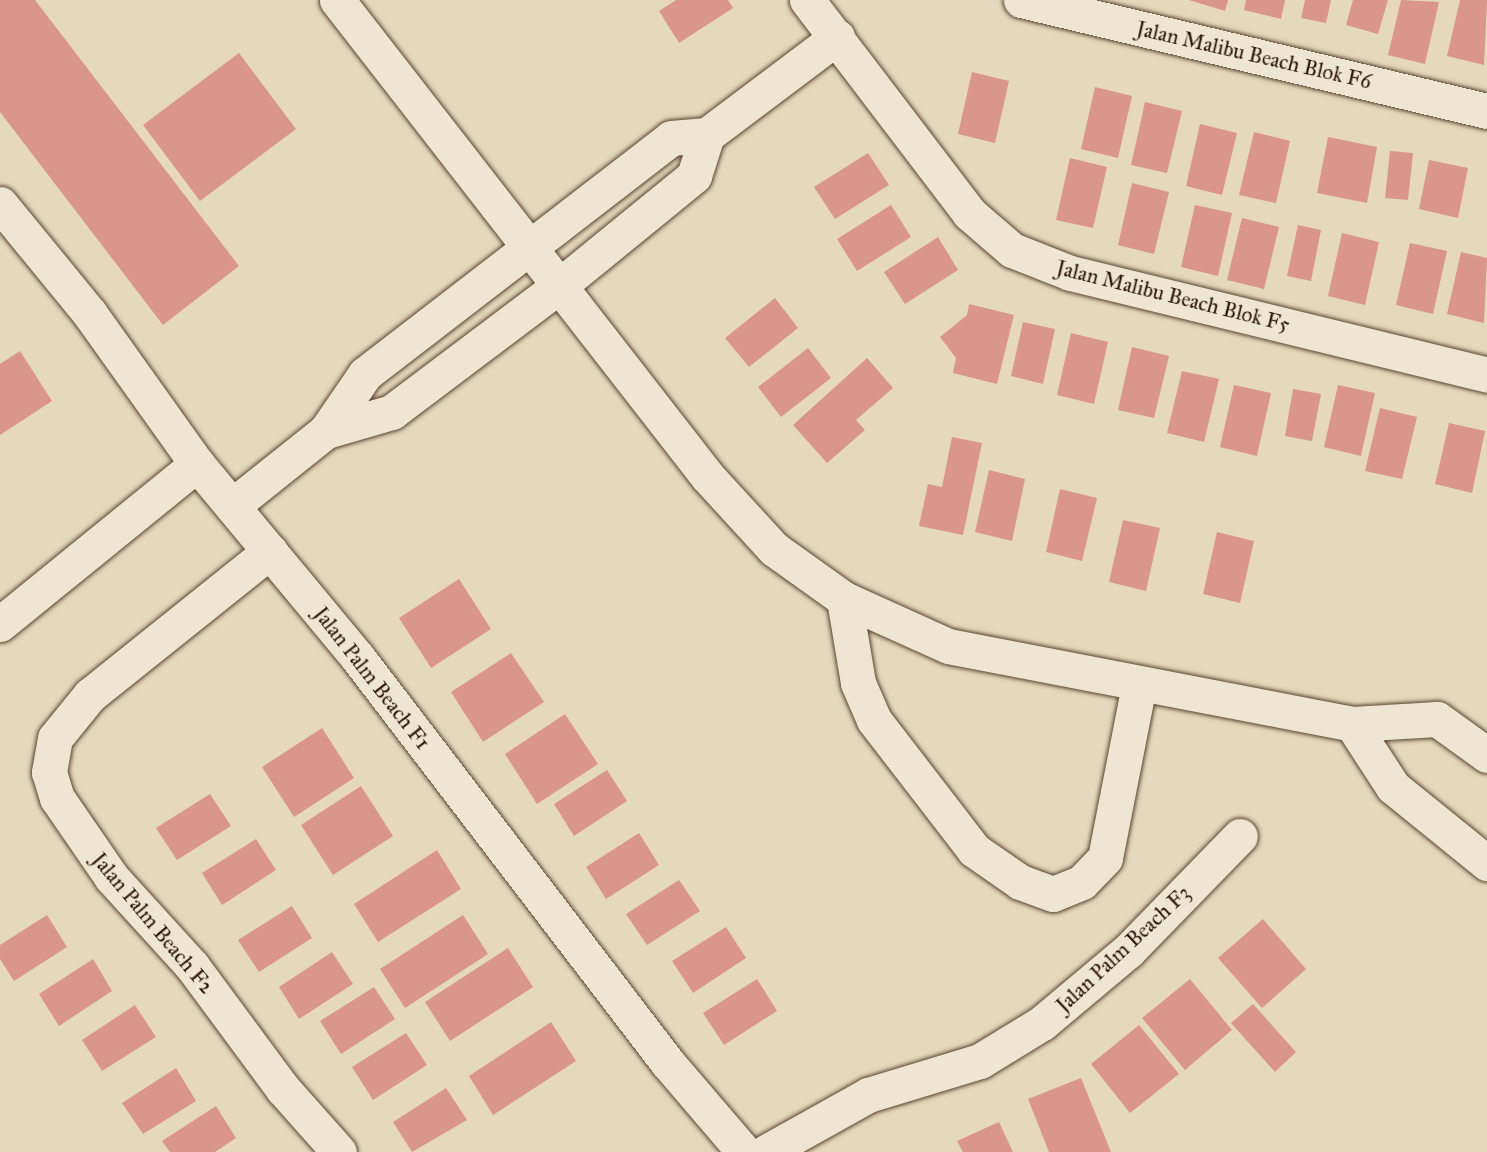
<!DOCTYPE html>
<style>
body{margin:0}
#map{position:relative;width:1487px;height:1152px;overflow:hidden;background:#e5d8bc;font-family:"IM FELL Great Primer",serif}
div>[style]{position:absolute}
.building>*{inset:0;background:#da968c}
.roads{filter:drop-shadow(0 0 2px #5a4430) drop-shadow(0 0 2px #5a4430)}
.minor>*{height:35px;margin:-17.5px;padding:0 17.5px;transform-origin:17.5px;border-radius:17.5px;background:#eee6d3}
span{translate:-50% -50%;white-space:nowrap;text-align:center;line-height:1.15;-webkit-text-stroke:5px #eee6d3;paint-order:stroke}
.street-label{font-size:21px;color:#2b1301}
</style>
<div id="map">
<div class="building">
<div style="clip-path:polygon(0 0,35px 0,239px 266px,163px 325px,0 112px)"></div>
<div style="clip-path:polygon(676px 0,728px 0,733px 8px,679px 43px,659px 11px)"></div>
<div style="clip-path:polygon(1189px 0,1228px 0,1225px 11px)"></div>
<div style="clip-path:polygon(1246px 0,1285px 0,1281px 19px,1244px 10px)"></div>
<div style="clip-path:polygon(1305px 0,1331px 0,1326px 23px,1301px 18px)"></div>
<div style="clip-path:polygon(1353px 0,1388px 0,1378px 34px,1346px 25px)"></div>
<div style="clip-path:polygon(1401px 0,1439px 2px,1425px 64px,1388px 55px)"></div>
<div style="clip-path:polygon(1460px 0,1487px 0,1484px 65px,1447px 56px)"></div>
<div style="clip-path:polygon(239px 53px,296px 129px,200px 201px,143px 125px)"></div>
<div style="clip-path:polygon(972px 72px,1009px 81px,995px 143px,958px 134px)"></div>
<div style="clip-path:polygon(1095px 87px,1132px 96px,1118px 158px,1081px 149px)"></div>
<div style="clip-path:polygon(1145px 102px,1182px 111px,1167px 173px,1131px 165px)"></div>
<div style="clip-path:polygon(1200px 124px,1237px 133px,1222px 195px,1186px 186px)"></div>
<div style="clip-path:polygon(1254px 132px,1290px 141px,1276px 203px,1239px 195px)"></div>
<div style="clip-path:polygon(1328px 137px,1377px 147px,1367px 203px,1317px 193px)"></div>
<div style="clip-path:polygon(1390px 151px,1413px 153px,1408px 200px,1385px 198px)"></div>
<div style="clip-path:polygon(868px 153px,889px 185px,835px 219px,814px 187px)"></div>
<div style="clip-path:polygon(1070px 158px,1107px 167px,1093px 228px,1056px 220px)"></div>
<div style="clip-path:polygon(1429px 160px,1468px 168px,1458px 218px,1419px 209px)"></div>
<div style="clip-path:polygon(1132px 183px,1169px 192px,1154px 254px,1118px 245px)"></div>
<div style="clip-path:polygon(891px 205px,911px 237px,857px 271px,837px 239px)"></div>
<div style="clip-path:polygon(1195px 205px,1232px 213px,1218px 276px,1181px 267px)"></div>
<div style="clip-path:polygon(1242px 218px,1279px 227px,1264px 289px,1227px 280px)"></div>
<div style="clip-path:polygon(1298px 225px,1321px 230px,1311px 281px,1287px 276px)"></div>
<div style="clip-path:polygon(1342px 233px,1379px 242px,1365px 305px,1328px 296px)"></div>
<div style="clip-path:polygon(938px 237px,958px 270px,905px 304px,884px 272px)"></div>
<div style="clip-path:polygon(1410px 243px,1447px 251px,1433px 314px,1396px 305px)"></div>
<div style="clip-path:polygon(1461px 252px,1487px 258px,1484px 323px,1447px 314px)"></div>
<div style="clip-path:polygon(775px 298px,798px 328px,749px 367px,725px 338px)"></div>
<div style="clip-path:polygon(969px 304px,1014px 315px,997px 384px,953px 373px,956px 358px,940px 337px,967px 315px)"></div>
<div style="clip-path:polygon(1023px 322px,1055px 329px,1043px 384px,1011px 376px)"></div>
<div style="clip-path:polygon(1071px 333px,1108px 342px,1094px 404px,1057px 395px)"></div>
<div style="clip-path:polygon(1132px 347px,1169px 356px,1154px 418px,1118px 410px)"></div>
<div style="clip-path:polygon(808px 348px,831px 378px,781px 417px,758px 387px)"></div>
<div style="clip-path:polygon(20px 351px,52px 401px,0 435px,0 364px)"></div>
<div style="clip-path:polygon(867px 358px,893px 388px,856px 420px,865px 430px,827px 463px,793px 425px)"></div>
<div style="clip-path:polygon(1182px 371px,1219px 379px,1204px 442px,1167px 433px)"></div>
<div style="clip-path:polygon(1234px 385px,1271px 393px,1257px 456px,1220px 447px)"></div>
<div style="clip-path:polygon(1338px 385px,1375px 393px,1361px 456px,1324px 447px)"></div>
<div style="clip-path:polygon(1293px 389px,1321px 394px,1312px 441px,1285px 436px)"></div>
<div style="clip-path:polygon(1380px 408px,1417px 417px,1402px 479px,1365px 471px)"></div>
<div style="clip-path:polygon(1449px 423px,1485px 431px,1472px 493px,1435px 484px)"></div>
<div style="clip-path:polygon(952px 437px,982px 443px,963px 535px,919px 526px,928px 484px,942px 487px)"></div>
<div style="clip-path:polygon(989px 470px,1025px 479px,1012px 541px,975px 532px)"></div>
<div style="clip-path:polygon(1060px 489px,1097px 498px,1082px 561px,1046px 552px)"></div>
<div style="clip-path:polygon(1123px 520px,1160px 528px,1146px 591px,1109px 582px)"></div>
<div style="clip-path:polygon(1217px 532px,1254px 541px,1240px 603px,1203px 594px)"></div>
<div style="clip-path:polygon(459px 579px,491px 629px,431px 668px,399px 618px)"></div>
<div style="clip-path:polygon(511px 653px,544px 702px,483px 742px,451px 692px)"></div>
<div style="clip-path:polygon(565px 714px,598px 764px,537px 804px,505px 754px)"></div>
<div style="clip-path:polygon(322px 728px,354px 778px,294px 817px,262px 767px)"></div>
<div style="clip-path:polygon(607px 770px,627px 801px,574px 836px,554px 804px)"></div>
<div style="clip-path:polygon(361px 786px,393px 836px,333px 875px,301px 825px)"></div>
<div style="clip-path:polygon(210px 794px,231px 826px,177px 860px,156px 828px)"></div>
<div style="clip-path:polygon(639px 833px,659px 865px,606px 899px,586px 867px)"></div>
<div style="clip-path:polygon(256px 839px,276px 870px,222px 905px,202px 873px)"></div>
<div style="clip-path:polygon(437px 850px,461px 889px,378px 942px,354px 904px)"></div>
<div style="clip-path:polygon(679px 880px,700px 911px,647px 945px,626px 914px)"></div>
<div style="clip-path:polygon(292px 906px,312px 938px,259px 972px,238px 940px)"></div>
<div style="clip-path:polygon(47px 915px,67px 947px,14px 981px,0 959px,0 945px)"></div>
<div style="clip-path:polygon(463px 915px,488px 954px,405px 1008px,380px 969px)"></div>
<div style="clip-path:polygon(1263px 919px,1306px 969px,1262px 1008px,1218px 958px)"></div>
<div style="clip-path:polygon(726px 927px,746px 958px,693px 993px,672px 961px)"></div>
<div style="clip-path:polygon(508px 948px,533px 987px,450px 1041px,425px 1002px)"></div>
<div style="clip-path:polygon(332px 952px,353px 984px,299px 1019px,279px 987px)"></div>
<div style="clip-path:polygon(93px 959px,112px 991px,59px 1026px,39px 994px)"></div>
<div style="clip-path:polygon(757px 979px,777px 1011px,724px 1045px,703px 1013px)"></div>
<div style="clip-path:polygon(1190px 979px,1232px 1030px,1185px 1070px,1142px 1018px)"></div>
<div style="clip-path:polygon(374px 987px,395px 1019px,341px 1054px,320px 1021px)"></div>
<div style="clip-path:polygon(1253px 1004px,1296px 1052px,1275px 1072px,1231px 1023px)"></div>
<div style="clip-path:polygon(135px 1005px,156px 1037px,102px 1071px,82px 1040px)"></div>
<div style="clip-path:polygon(551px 1022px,576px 1061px,493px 1115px,469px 1076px)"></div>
<div style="clip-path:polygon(1139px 1025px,1179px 1074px,1130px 1113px,1091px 1064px)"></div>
<div style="clip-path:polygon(406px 1033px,427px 1065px,373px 1100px,352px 1067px)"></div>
<div style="clip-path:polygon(176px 1068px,196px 1101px,143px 1134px,122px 1103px)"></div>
<div style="clip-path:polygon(1081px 1078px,1111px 1152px,1049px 1152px,1028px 1099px)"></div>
<div style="clip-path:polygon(446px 1088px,467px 1120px,412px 1152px,393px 1122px)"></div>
<div style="clip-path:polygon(216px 1106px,236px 1138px,215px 1152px,170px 1152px,162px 1141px)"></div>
<div style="clip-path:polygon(999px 1122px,1013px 1152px,963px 1152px,957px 1141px)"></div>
</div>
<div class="roads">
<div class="minor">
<div style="left:337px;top:0;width:604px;rotate:52.13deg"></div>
<div style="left:708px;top:477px;width:98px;rotate:47.5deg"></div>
<div style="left:774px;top:549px;width:86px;rotate:35.5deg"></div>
<div style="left:844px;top:599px;width:114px;rotate:24.3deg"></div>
<div style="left:948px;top:646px;width:411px;rotate:10.9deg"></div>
<div style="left:807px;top:0;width:268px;rotate:52.7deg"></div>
<div style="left:969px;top:213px;width:57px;rotate:40.7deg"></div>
<div style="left:1012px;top:250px;width:62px;rotate:21.6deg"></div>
<div style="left:1070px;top:273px;width:429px;rotate:13.7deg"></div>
<div style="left:1021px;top:0;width:479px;rotate:13.4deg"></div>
<div style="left:707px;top:135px;width:43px;rotate:107.6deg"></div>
<div style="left:694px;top:176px;width:174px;rotate:140.8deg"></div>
<div style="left:559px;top:286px;width:209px;rotate:143deg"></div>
<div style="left:392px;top:412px;width:69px;rotate:163.9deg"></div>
<div style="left:326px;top:431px;width:69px;rotate:-55.6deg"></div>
<div style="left:365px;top:374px;width:386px;rotate:-37.6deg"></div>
<div style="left:671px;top:138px;width:36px;rotate:-5deg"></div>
<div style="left:707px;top:135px;width:163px;rotate:-37deg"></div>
<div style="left:0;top:204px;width:142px;rotate:50.7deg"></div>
<div style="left:90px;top:314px;width:184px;rotate:54.5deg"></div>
<div style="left:197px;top:464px;width:252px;rotate:50.3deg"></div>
<div style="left:358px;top:658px;width:509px;rotate:52.59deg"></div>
<div style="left:667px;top:1062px;width:118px;rotate:49.5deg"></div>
<div style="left:232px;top:506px;width:120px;rotate:-38.6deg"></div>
<div style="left:270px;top:551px;width:231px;rotate:141.3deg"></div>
<div style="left:90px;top:695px;width:55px;rotate:129.1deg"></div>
<div style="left:55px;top:738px;width:35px;rotate:100deg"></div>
<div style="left:49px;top:772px;width:27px;rotate:73deg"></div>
<div style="left:57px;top:798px;width:97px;rotate:55.5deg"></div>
<div style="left:112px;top:878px;width:119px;rotate:47.7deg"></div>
<div style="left:192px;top:966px;width:153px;rotate:53.5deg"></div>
<div style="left:283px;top:1089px;width:84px;rotate:48.4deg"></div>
<div style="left:844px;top:599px;width:85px;rotate:80.5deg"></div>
<div style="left:858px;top:683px;width:40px;rotate:66.6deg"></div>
<div style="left:874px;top:720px;width:164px;rotate:52.4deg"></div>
<div style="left:974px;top:850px;width:56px;rotate:34.8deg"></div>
<div style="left:1020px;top:882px;width:35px;rotate:20deg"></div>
<div style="left:1053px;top:894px;width:31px;rotate:-22deg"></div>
<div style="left:1082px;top:882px;width:33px;rotate:-46deg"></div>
<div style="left:1105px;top:858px;width:177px;rotate:-78.9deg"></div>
<div style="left:0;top:624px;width:254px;rotate:-39.1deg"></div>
<div style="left:1487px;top:755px;width:62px;rotate:-144.2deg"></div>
<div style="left:1437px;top:719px;width:85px;rotate:176.6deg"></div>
<div style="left:1352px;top:724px;width:75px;rotate:56.9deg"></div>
<div style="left:1393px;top:787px;width:121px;rotate:39deg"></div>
<div style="left:766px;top:1152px;width:117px;rotate:-29.2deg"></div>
<div style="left:868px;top:1095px;width:117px;rotate:-16.9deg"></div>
<div style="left:980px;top:1061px;width:73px;rotate:-31.5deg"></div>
<div style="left:1042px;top:1023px;width:114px;rotate:-40deg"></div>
<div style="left:1129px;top:950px;width:159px;rotate:-45.8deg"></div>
</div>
</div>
<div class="street-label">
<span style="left:1254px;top:55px;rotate:13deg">Jalan Malibu Beach Blok F6</span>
<span style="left:1173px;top:296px;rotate:14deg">Jalan Malibu Beach Blok F5</span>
<span style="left:372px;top:678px;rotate:52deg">Jalan Palm Beach F1</span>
<span style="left:153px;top:923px;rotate:50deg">Jalan Palm Beach F2</span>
<span style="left:1123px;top:949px;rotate:-43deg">Jalan Palm Beach F3</span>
</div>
</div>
